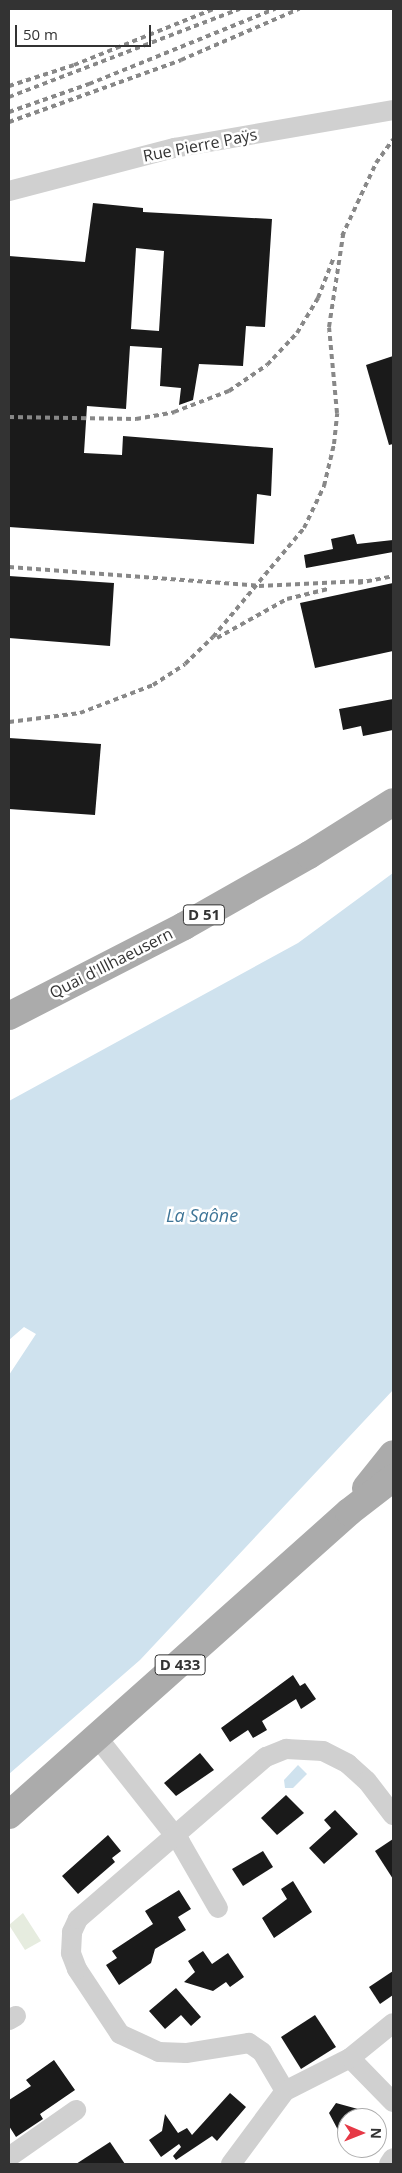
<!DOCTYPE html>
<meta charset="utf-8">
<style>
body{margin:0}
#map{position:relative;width:402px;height:2173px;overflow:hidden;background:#fff;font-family:"Open Sans",sans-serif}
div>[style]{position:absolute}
.green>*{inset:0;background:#e6ecdf}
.water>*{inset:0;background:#cfe2ee}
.building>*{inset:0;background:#1a1a1a}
.street>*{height:20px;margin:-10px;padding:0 10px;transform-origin:10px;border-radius:10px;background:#d0d0d0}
.primary>*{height:28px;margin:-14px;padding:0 14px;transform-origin:14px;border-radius:14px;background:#ababab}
.rail>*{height:4px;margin-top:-2px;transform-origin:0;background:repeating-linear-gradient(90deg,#888 0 5px,transparent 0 9px)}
span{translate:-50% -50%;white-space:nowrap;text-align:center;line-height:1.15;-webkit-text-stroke:5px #fff;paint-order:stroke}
.shield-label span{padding:1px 4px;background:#fff;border:1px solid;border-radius:4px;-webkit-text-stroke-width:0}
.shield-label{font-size:15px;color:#333;font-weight:700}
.street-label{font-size:16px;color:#333}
.water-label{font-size:18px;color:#3f7597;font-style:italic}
.frame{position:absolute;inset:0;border:10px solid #333;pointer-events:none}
.north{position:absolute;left:337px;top:2108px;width:50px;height:50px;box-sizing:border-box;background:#fff;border:1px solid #adadad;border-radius:50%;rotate:91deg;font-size:14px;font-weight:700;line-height:20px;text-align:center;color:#333}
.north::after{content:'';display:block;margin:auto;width:18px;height:22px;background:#e63946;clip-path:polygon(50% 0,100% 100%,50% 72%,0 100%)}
.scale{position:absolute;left:15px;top:25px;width:136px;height:22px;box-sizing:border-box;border:2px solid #333;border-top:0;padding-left:6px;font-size:15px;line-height:18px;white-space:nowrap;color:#333;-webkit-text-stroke:4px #fff;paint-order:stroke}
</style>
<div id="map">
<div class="green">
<div style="clip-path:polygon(23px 1913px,41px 1941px,25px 1950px,9px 1925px)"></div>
</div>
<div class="water">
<div style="clip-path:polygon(393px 873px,393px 1390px,140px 1660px,9px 1774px,9px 1375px,36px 1334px,24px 1327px,9px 1340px,9px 1101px,298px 943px)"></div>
<div style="clip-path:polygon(298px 1765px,307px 1774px,293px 1788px,285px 1788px,284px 1780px)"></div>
</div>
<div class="building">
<div style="clip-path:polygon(evenodd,93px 203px,143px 208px,143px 212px,272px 219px,265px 327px,246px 326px,243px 366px,199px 364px,193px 400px,179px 405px,181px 388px,160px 386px,162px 348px,130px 346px,126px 409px,87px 406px,84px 453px,122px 455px,123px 436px,273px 448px,271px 496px,257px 494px,254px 544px,9px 527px,9px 256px,85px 262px,93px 203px,136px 248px,164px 251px,159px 331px,131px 329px,136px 248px)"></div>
<div style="clip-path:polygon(393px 356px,393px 444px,389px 445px,366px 365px)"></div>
<div style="clip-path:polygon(354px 534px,357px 544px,393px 540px,393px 552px,306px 568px,304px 555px,333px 549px,331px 539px)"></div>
<div style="clip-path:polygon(9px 576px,114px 583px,110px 646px,9px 638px)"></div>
<div style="clip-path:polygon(393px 583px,393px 651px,315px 668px,300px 603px)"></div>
<div style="clip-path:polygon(393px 699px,393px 730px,363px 736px,361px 726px,343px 730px,339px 709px)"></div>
<div style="clip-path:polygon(9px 738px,101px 744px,95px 815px,9px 809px)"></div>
<div style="clip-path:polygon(293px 1675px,300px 1686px,305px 1683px,316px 1699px,301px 1709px,296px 1699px,262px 1721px,267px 1730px,253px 1738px,248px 1730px,230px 1742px,221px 1728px)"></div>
<div style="clip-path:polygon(200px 1753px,214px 1770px,176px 1796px,164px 1783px)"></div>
<div style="clip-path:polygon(286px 1795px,304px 1813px,277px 1835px,261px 1818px)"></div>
<div style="clip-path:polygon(335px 1810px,358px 1834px,324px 1864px,309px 1848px,331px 1828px,324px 1820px)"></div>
<div style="clip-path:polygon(108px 1835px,121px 1851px,112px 1858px,115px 1862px,78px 1894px,62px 1876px)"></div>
<div style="clip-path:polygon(393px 1839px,393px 1879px,375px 1851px)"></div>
<div style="clip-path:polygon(263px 1851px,273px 1867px,243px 1886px,232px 1869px)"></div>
<div style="clip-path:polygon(293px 1881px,312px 1912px,274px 1938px,262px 1918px,287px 1899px,281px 1889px)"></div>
<div style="clip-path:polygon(179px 1890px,191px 1909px,178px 1917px,186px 1930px,155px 1949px,151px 1963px,119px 1985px,106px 1965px,117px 1958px,112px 1951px,153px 1924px,145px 1911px)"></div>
<div style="clip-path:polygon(203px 1951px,212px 1964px,228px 1953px,244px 1977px,230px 1987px,226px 1982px,213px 1991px,184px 1982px,195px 1972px,188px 1961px)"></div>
<div style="clip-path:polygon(393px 1971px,393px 1995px,380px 2004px,369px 1987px)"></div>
<div style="clip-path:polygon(176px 1988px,201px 2017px,191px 2026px,181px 2015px,165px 2029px,149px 2011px)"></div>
<div style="clip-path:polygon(315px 2015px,336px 2047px,301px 2069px,281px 2037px)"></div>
<div style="clip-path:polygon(54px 2060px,75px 2090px,40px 2114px,43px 2119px,16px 2137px,9px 2126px,9px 2100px,31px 2086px,26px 2080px)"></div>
<div style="clip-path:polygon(230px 2093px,246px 2107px,217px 2141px,212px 2136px,176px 2160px,173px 2156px,181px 2147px,179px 2144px,161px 2157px,149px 2140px,162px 2131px,165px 2114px,178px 2133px,187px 2128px,192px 2135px)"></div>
<div style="clip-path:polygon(336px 2103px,376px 2114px,375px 2118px,347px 2118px,347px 2147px,329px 2113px)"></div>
<div style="clip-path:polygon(110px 2142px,125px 2164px,76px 2164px)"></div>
</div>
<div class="street">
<div style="left:9px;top:191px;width:171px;rotate:-14.6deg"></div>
<div style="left:174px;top:148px;width:222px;rotate:-9.8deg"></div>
<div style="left:97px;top:1737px;width:134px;rotate:51.7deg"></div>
<div style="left:180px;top:1842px;width:76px;rotate:60.1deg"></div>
<div style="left:9px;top:2020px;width:8px;rotate:-30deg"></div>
<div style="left:350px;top:2058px;width:62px;rotate:45.7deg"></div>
<div style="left:285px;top:2091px;width:45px;rotate:-120.5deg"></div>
<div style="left:262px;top:2052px;width:16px;rotate:-145deg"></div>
<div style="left:249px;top:2043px;width:64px;rotate:171deg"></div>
<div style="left:186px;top:2053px;width:27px;rotate:-178deg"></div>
<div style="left:159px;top:2052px;width:43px;rotate:-155.2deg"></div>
<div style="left:120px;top:2034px;width:78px;rotate:-123.5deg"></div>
<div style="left:77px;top:1969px;width:17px;rotate:-111deg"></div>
<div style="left:71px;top:1953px;width:21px;rotate:-87deg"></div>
<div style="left:72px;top:1932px;width:14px;rotate:-65deg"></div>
<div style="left:78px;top:1919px;width:248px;rotate:-40.8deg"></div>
<div style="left:266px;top:1757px;width:22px;rotate:-22deg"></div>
<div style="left:286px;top:1749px;width:37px;rotate:3deg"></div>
<div style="left:323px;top:1751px;width:28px;rotate:27deg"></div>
<div style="left:348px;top:1764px;width:25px;rotate:42deg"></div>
<div style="left:367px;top:1781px;width:43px;rotate:52.6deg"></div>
<div style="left:9px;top:2157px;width:82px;rotate:-35deg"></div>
<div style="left:231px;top:2164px;width:91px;rotate:-53.5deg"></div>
<div style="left:285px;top:2091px;width:73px;rotate:-26.9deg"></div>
<div style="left:350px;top:2058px;width:55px;rotate:-39.1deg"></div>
<div style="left:389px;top:2164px;width:7px;rotate:-56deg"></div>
</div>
<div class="primary">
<div style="left:9px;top:1016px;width:197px;rotate:-27.2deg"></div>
<div style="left:184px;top:926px;width:144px;rotate:-29.6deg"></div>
<div style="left:309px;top:855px;width:99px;rotate:-32.2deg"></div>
<div style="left:366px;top:1488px;width:43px;rotate:-51.5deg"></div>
<div style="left:9px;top:1815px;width:455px;rotate:-41.7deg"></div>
<div style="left:349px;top:1512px;width:56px;rotate:-37.7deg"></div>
</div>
<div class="rail">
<div style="left:9px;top:86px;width:68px;rotate:-17.9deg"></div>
<div style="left:74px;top:65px;width:150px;rotate:-21.9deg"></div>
<div style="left:9px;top:97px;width:247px;rotate:-20.9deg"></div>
<div style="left:9px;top:112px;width:85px;rotate:-19.3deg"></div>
<div style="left:89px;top:84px;width:201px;rotate:-22deg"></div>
<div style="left:9px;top:122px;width:183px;rotate:-19.8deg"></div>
<div style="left:181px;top:60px;width:129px;rotate:-23.4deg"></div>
<div style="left:342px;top:236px;width:81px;rotate:-65deg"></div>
<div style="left:376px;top:163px;width:29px;rotate:-54deg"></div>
<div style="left:9px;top:417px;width:127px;rotate:0.9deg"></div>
<div style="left:136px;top:419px;width:39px;rotate:-10deg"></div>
<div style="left:174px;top:412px;width:59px;rotate:-20.9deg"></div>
<div style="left:229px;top:391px;width:46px;rotate:-34.4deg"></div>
<div style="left:267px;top:365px;width:44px;rotate:-46.8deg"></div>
<div style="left:297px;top:333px;width:41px;rotate:-59deg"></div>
<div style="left:318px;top:298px;width:44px;rotate:-68.7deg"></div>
<div style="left:9px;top:567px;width:251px;rotate:4.3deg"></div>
<div style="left:259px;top:586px;width:105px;rotate:-2.7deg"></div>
<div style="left:358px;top:583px;width:36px;rotate:-11deg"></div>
<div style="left:217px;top:638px;width:80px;rotate:-29.1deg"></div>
<div style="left:287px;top:599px;width:42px;rotate:-13.7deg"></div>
<div style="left:9px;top:722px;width:72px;rotate:-7.2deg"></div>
<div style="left:80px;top:713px;width:78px;rotate:-21deg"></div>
<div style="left:153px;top:685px;width:38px;rotate:-33deg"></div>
<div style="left:185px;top:664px;width:39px;rotate:-44deg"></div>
<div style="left:213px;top:637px;width:142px;rotate:-50.1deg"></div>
<div style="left:304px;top:528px;width:47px;rotate:-64.5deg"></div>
<div style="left:324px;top:486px;width:43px;rotate:-76.6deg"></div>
<div style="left:334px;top:444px;width:31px;rotate:-84deg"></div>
<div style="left:337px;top:413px;width:86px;rotate:-95.3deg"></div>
<div style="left:329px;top:327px;width:99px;rotate:-81.3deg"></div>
</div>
<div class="shield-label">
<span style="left:204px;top:915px">D 51</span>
<span style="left:180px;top:1665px">D 433</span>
</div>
<div class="street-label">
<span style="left:200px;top:145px;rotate:-11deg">Rue Pierre Paÿs</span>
<span style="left:111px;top:963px;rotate:-27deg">Quai d'Illhaeusern</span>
</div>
<div class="water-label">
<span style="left:202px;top:1215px">La Saône</span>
</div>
<div class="frame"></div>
<div class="north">N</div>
<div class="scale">50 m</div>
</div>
